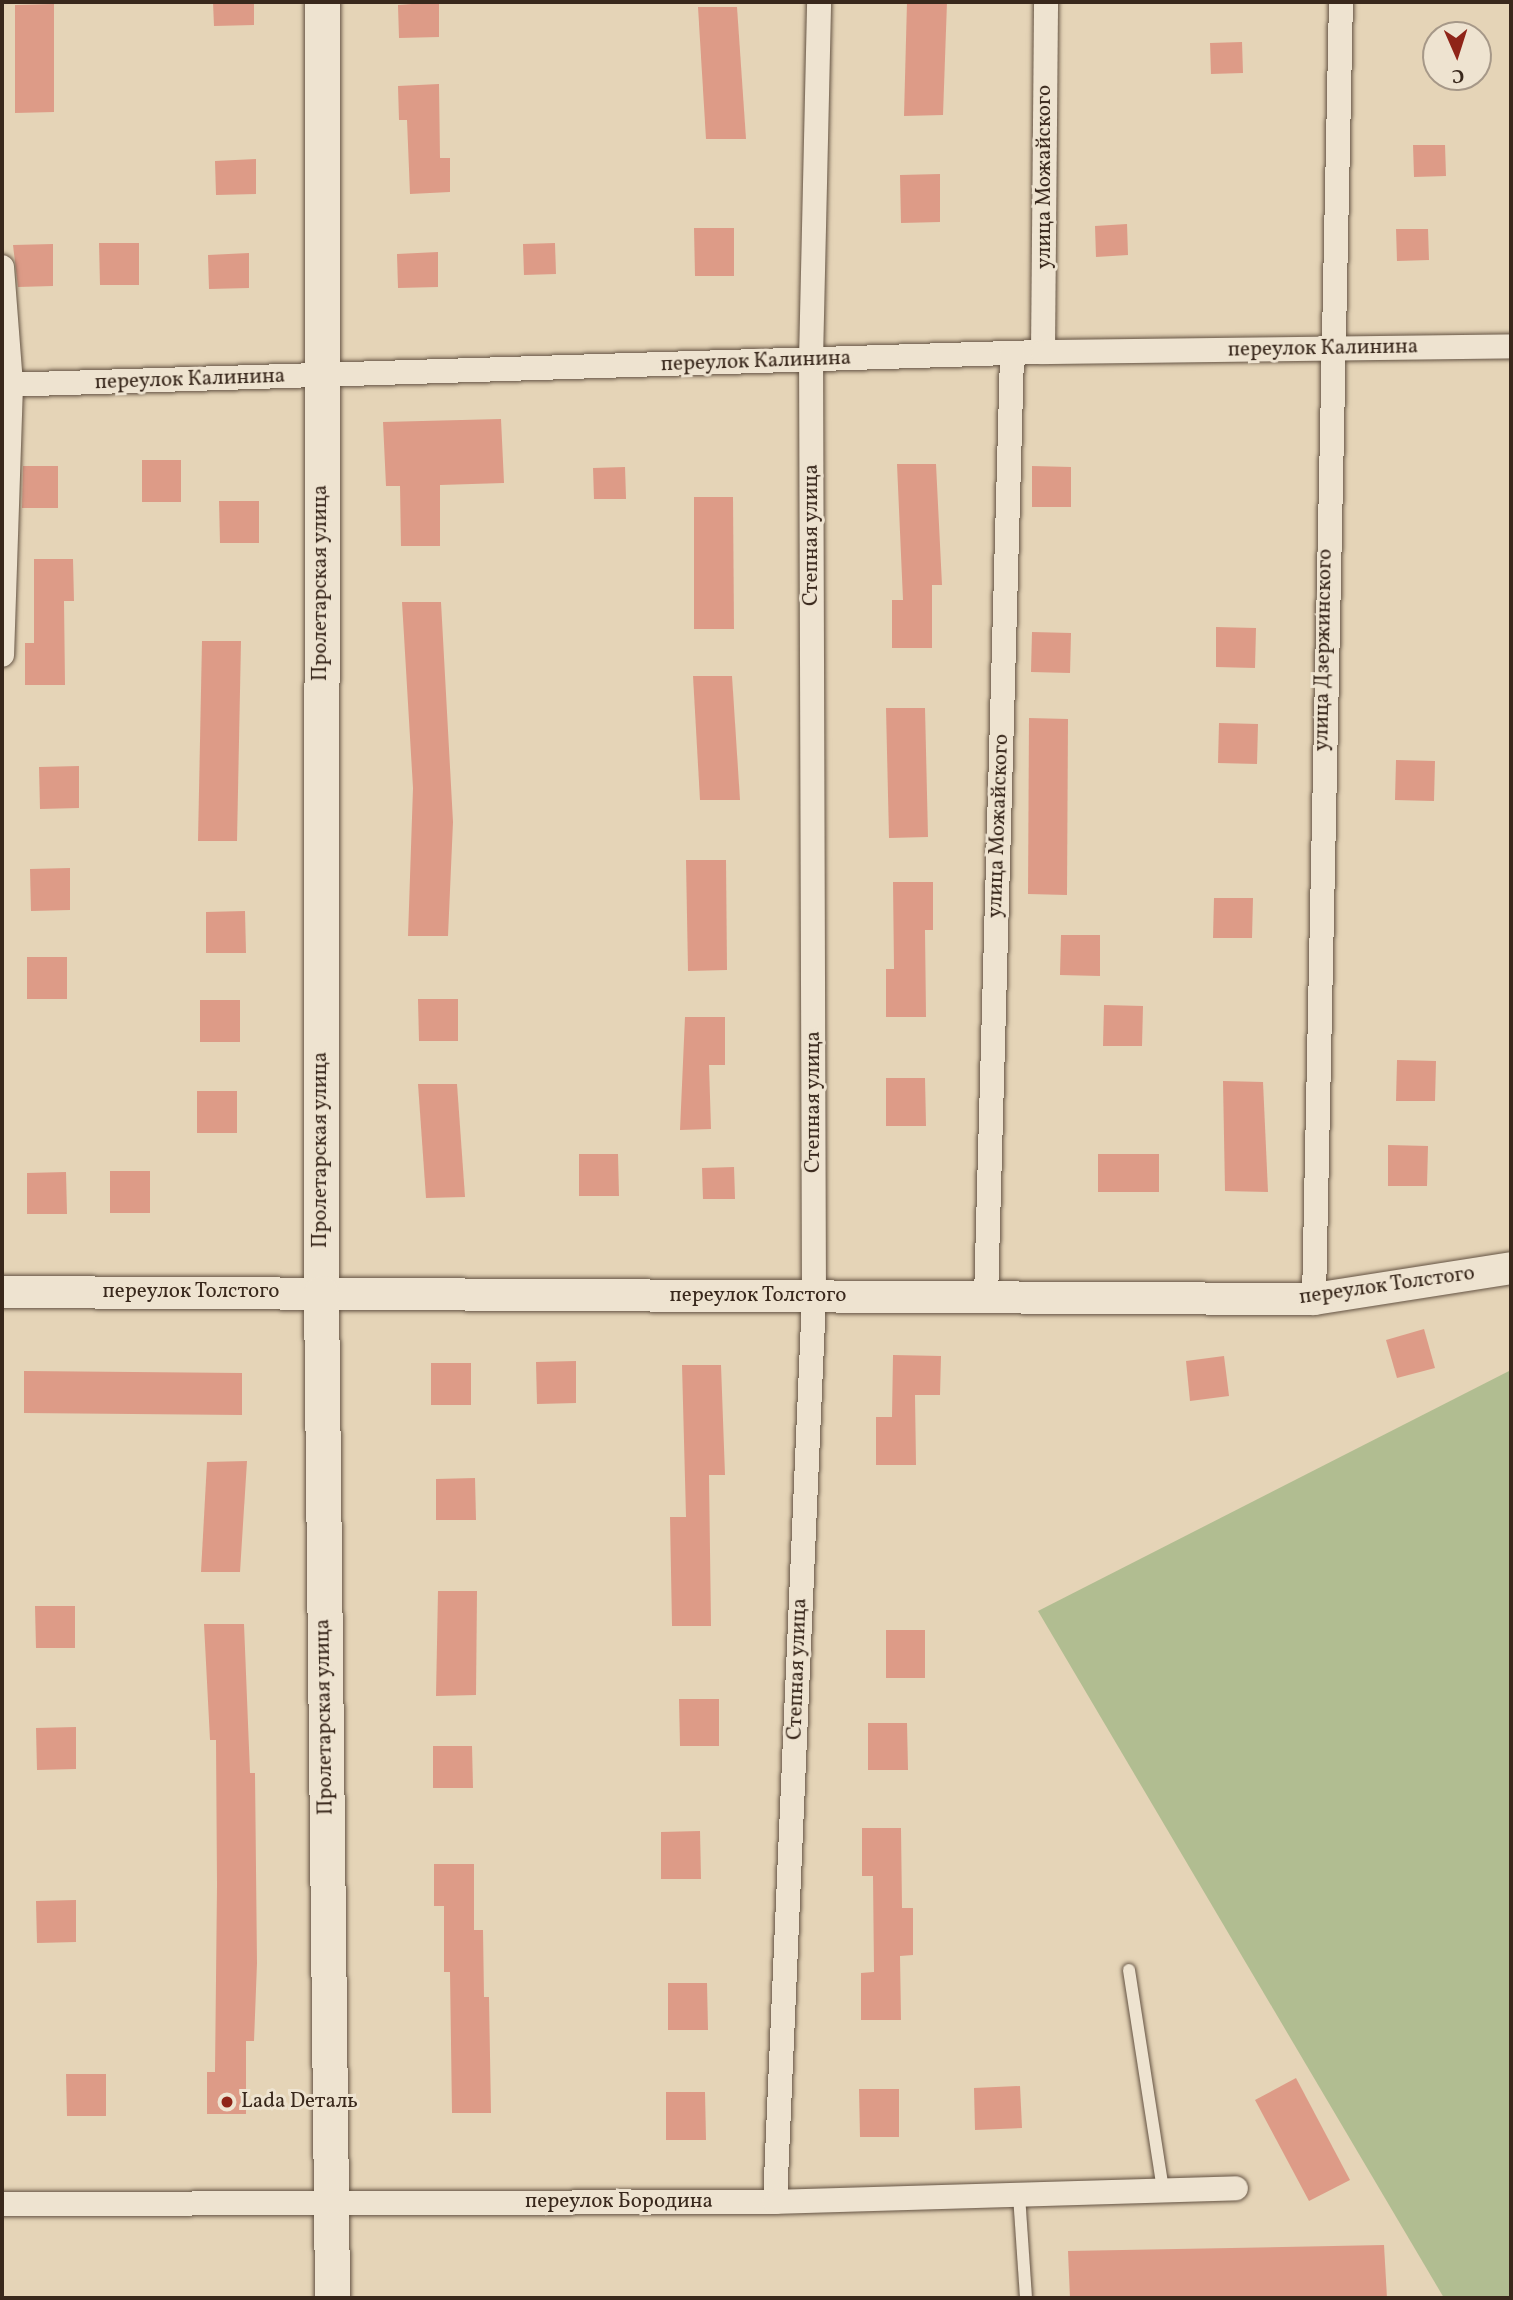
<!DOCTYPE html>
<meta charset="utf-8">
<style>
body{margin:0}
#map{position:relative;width:1513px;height:2300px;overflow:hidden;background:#e5d4b7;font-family:Vollkorn,serif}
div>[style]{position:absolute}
.green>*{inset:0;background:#b1bd91}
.building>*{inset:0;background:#dd9b87}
.roads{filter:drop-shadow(0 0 2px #645343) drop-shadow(0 0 2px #645343)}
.service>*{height:12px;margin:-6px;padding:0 6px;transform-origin:6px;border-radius:6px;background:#eee3d0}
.minor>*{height:24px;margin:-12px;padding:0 12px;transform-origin:12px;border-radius:12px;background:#eee3d0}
.tertiary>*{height:32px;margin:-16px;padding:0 16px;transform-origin:16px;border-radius:16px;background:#eee3d0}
.secondary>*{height:35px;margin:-17.5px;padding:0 17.5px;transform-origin:17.5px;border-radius:17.5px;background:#eee3d0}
.dots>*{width:19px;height:19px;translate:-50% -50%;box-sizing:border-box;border:4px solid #eee3d0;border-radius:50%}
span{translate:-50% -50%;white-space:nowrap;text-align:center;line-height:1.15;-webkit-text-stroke:6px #eee3d0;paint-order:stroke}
.street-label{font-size:21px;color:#39281c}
.poi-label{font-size:21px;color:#39281c}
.left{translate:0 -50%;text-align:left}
.frame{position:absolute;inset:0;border:4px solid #39281c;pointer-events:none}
.north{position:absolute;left:1422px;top:21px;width:70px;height:70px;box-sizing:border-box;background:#eee3d0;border:2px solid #a69888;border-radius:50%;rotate:177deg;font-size:19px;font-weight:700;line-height:28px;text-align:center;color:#39281c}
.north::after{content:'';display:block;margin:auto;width:24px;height:32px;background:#8f2418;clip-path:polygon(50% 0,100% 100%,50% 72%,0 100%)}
</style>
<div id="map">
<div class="green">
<div style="clip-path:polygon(1511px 1370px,1511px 2298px,1444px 2298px,1038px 1611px)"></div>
</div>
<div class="building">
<div style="clip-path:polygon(213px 2px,254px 2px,254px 25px,214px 26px)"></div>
<div style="clip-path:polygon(439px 2px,439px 37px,399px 38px,398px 5px)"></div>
<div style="clip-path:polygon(907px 2px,947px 2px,943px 115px,904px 116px)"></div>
<div style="clip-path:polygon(54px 4px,54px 112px,15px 113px,15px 5px)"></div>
<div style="clip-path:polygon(698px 7px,737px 7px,746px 139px,706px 139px)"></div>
<div style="clip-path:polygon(1242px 42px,1243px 73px,1211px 74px,1210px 43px)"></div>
<div style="clip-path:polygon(439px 84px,440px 158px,450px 158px,450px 192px,410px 194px,407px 120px,399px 120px,398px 86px)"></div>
<div style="clip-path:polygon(1413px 145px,1445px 145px,1446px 176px,1414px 177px)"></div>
<div style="clip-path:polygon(256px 159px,256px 194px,216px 195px,215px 161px)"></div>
<div style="clip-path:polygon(940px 174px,940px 222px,901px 223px,900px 175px)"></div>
<div style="clip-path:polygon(1127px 224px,1128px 255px,1096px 257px,1095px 226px)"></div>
<div style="clip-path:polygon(694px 228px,734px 228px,734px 276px,695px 276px)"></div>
<div style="clip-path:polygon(1396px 229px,1428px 229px,1429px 260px,1397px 261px)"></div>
<div style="clip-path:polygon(99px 243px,139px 243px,139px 285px,100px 285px)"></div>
<div style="clip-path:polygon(555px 243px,556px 274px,524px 275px,523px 244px)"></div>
<div style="clip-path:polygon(53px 244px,53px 286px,18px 287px,13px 245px)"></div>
<div style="clip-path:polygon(438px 252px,438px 287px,398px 288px,397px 254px)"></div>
<div style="clip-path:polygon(249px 253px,249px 288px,209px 289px,208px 255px)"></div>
<div style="clip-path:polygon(501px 419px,504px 483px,440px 485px,440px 546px,401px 546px,400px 486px,386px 486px,383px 422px)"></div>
<div style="clip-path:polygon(142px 460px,181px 460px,181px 502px,142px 502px)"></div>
<div style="clip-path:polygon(897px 464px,936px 464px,942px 585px,932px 585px,932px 648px,892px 648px,892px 600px,903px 600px)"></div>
<div style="clip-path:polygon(23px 466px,58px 466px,58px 508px,22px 508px)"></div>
<div style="clip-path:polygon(1032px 466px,1071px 467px,1071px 507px,1032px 507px)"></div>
<div style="clip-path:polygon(625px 467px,626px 499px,594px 499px,593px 468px)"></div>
<div style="clip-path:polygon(694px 497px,733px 497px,734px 629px,694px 629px)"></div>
<div style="clip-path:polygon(219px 501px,259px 501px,259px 543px,220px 543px)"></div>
<div style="clip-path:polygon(34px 559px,73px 559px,74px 601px,64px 601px,65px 685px,25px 685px,25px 643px,34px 643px)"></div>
<div style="clip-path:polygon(402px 602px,441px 602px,453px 822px,448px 936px,408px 936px,413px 788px)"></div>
<div style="clip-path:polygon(1216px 627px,1256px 628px,1255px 668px,1216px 667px)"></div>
<div style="clip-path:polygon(1032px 632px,1071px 633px,1070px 673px,1031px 672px)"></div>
<div style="clip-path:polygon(202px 641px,241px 641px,237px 841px,198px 841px)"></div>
<div style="clip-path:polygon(693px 676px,732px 676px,740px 800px,700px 800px)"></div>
<div style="clip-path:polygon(886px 708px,925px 708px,928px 837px,889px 838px)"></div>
<div style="clip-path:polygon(1029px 718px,1068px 719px,1067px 895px,1028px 894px)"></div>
<div style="clip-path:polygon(1219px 723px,1258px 724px,1257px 764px,1218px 763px)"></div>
<div style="clip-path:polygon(1396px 760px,1435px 761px,1434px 801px,1395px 800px)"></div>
<div style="clip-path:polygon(79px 766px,79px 808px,40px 809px,39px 767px)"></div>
<div style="clip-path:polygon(686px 860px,726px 860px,727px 970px,688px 971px)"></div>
<div style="clip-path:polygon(70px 868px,70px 910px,31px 911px,30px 869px)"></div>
<div style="clip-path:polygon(893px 882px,933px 882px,933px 930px,925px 930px,926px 1017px,886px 1017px,886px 969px,894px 969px)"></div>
<div style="clip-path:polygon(1214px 898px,1253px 898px,1252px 938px,1213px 938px)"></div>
<div style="clip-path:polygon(245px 911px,246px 953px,206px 953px,206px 912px)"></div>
<div style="clip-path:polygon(1061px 935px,1100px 935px,1100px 976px,1060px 975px)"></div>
<div style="clip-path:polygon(27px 957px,67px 957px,67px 999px,27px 999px)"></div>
<div style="clip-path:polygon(418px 999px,458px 999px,458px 1041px,419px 1041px)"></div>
<div style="clip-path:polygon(200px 1000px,240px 1000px,240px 1042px,200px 1042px)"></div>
<div style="clip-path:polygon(1104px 1005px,1143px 1006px,1142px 1046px,1103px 1046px)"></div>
<div style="clip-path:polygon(685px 1017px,725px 1017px,725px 1065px,709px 1065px,711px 1129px,680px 1130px)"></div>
<div style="clip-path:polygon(1397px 1060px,1436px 1061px,1435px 1101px,1396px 1101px)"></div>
<div style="clip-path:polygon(886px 1078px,925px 1078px,926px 1126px,886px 1126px)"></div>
<div style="clip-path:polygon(1223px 1081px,1263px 1082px,1268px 1192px,1225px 1191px)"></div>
<div style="clip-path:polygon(418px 1084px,457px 1084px,465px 1197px,426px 1198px)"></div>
<div style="clip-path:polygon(197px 1091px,237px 1091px,237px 1133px,197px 1133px)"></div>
<div style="clip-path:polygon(1388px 1145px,1428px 1146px,1427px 1186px,1388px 1186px)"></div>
<div style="clip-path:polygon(579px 1154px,618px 1154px,619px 1196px,579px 1196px)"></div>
<div style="clip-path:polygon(1098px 1154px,1159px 1154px,1159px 1192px,1098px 1192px)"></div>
<div style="clip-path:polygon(734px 1167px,735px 1199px,703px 1199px,702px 1168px)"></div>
<div style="clip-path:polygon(110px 1171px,150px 1171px,150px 1213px,110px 1213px)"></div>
<div style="clip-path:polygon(66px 1172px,67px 1214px,27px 1214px,27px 1173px)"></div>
<div style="clip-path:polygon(1424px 1329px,1435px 1368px,1397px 1378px,1386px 1340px)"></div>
<div style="clip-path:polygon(893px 1355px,941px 1356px,940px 1395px,915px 1395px,916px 1465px,876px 1465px,876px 1417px,892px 1417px)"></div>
<div style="clip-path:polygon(1224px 1356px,1229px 1396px,1190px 1401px,1186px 1361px)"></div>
<div style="clip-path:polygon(576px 1361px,576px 1403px,537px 1404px,536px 1362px)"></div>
<div style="clip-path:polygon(431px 1363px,471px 1363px,471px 1405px,431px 1405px)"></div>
<div style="clip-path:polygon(682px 1365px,721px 1365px,725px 1475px,709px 1475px,711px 1626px,672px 1626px,670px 1517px,686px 1517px)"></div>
<div style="clip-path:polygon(24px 1371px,242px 1373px,242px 1415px,24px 1413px)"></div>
<div style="clip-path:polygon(247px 1461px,240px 1572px,201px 1572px,207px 1462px)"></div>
<div style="clip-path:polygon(475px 1478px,476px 1520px,436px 1520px,436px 1479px)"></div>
<div style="clip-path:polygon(438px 1591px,477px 1591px,476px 1695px,436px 1696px)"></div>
<div style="clip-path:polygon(35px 1606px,75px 1606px,75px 1648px,36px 1648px)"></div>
<div style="clip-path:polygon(204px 1624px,244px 1624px,250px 1773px,255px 1773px,257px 1963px,254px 2041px,246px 2041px,246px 2114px,207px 2114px,207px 2072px,215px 2072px,217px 1885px,216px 1740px,210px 1740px)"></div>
<div style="clip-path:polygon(886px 1630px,925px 1630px,925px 1678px,886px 1678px)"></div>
<div style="clip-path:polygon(679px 1699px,719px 1699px,719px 1746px,680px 1746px)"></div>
<div style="clip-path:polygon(868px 1723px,907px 1723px,908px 1770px,868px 1770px)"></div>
<div style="clip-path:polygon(76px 1727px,76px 1769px,37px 1770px,36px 1728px)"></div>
<div style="clip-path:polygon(433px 1746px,472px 1746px,473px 1788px,433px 1788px)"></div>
<div style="clip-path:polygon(862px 1828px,901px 1828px,902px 1908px,913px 1908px,913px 1955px,900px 1956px,901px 2020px,861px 2020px,861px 1973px,874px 1972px,873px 1876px,862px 1876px)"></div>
<div style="clip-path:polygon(700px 1831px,701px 1879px,661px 1879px,661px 1832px)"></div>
<div style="clip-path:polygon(434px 1864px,474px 1864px,474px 1930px,483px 1930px,484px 1997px,489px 1997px,491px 2113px,452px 2113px,450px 1972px,444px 1972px,444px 1906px,434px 1906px)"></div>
<div style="clip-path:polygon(76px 1900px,76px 1942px,37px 1943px,36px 1901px)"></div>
<div style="clip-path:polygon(668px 1983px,707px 1983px,708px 2030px,668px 2030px)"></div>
<div style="clip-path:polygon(66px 2074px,106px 2074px,106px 2116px,67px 2116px)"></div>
<div style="clip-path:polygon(1296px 2078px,1350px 2180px,1309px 2201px,1255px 2100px)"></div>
<div style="clip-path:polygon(1020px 2086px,1022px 2128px,975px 2130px,974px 2088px)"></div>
<div style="clip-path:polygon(859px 2089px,899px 2089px,899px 2137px,860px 2137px)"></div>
<div style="clip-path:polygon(666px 2092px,705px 2092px,706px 2140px,666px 2140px)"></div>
<div style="clip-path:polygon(1384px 2245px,1387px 2298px,1070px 2298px,1068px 2251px)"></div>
</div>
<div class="roads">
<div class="service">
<div style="left:1129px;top:1970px;width:223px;rotate:81.2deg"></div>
<div style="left:1019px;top:2195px;width:103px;rotate:86.1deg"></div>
</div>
<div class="minor">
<div style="left:2px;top:267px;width:118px;rotate:85.6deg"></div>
<div style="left:11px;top:385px;width:270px;rotate:91.9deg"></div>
<div style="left:1043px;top:352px;width:350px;rotate:-89.5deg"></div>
<div style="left:2px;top:385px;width:1042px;rotate:-1.82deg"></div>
<div style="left:1043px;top:352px;width:468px;rotate:-0.7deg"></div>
<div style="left:986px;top:1298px;width:945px;rotate:-88.42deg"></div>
<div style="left:1314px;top:1299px;width:1297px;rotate:-88.81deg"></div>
<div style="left:775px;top:2202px;width:906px;rotate:-87.53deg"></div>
<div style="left:814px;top:1297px;width:937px;rotate:-90.18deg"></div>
<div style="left:811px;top:360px;width:358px;rotate:-88.7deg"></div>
<div style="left:2px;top:2204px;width:773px;rotate:-0.15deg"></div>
<div style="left:775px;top:2202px;width:461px;rotate:-1.7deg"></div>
</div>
<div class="tertiary">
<div style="left:2px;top:1292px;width:1312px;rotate:0.31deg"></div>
<div style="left:1314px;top:1299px;width:199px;rotate:-8.9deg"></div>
</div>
<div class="secondary">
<div style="left:322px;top:2px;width:1291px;rotate:90.04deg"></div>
<div style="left:321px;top:1293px;width:1005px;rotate:89.37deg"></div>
</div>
</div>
<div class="dots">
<div style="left:227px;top:2102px;background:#8f2418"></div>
</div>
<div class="street-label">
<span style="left:1045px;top:177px;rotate:-90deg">улица Можайского</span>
<span style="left:1323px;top:349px;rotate:-1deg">переулок Калинина</span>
<span style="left:756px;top:362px;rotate:-2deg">переулок Калинина</span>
<span style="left:190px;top:380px;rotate:-2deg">переулок Калинина</span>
<span style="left:812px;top:535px;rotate:-90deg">Степная улица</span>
<span style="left:321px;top:583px;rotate:-90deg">Пролетарская улица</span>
<span style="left:1324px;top:650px;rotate:-89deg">улица Дзержинского</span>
<span style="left:999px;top:826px;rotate:-88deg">улица Можайского</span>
<span style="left:814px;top:1102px;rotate:-90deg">Степная улица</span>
<span style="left:321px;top:1150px;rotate:-90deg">Пролетарская улица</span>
<span style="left:1387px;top:1286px;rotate:-8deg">переулок Толстого</span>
<span style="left:191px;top:1292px">переулок Толстого</span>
<span style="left:758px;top:1296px">переулок Толстого</span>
<span style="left:798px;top:1669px;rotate:-88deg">Степная улица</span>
<span style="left:325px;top:1717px;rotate:-91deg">Пролетарская улица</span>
<span style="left:619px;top:2202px">переулок Бородина</span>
</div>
<div class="poi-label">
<span class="left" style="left:241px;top:2102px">Lada Dеталь</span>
</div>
<div class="frame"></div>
<div class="north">С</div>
</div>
